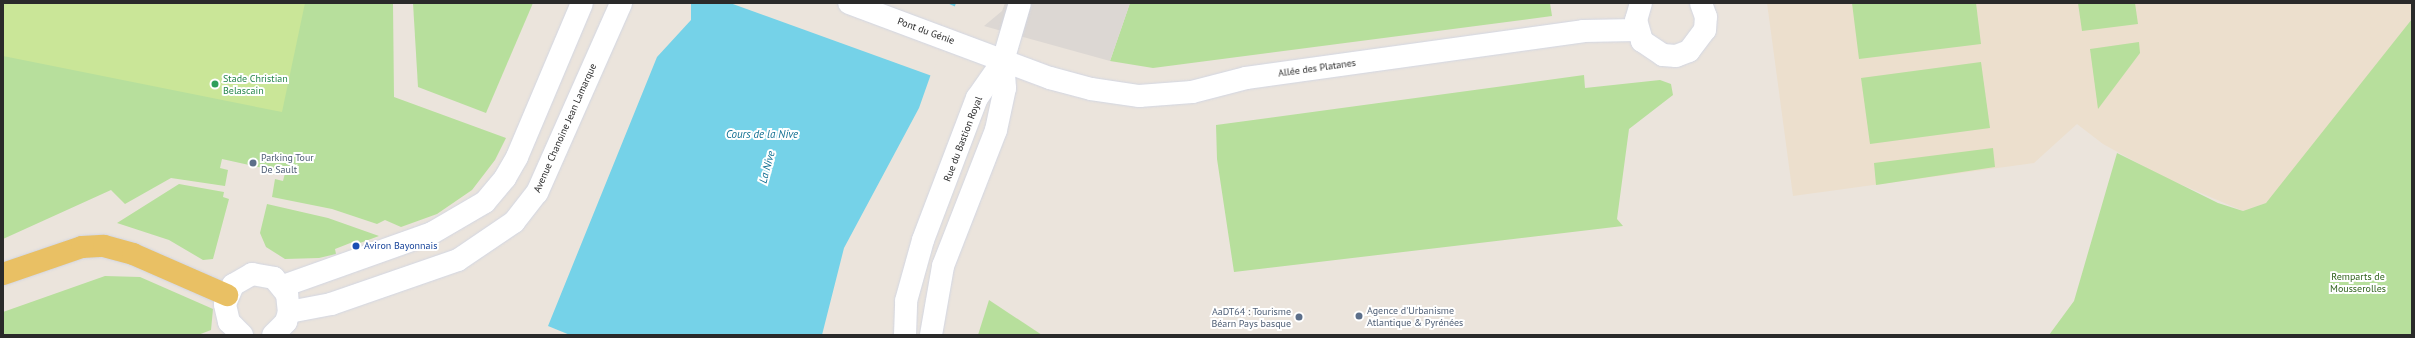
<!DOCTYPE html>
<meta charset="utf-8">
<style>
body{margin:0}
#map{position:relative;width:2415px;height:338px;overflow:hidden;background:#ebe4dc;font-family:"PT Sans",sans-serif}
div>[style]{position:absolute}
.education>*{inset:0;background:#ecdfcd}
.green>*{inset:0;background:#b7df9c}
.pitch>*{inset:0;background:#cae698}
.plaza>*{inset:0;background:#dcd7d3}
.water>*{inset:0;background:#75d2e8}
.pier>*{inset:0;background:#ebe4dc}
.roads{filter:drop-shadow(0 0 1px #d2d6e2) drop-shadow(0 0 1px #d2d6e2)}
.minor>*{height:22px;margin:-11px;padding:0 11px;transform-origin:11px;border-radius:11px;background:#fff}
.major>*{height:22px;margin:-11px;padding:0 11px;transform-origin:11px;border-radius:11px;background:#e9c064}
.dots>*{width:11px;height:11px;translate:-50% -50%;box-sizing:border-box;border:2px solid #fff;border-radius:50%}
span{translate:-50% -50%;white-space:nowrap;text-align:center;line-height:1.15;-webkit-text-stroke:4px #fff;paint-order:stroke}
.street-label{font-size:10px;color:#2a2a2a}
.leisure-label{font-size:10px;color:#27864d}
.left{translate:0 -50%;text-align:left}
.service-label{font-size:10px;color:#4e5e75}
.right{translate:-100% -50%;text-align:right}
.transit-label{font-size:10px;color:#164399}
.park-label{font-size:10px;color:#31631e}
.water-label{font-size:11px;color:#147193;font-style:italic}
.frame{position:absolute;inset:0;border:4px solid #2a2a2a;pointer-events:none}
</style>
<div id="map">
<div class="education">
<div style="clip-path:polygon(1767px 3px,2412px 3px,2412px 19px,2287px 181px,2266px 203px,2243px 211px,2161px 176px,2103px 144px,2077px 124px,2034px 163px,1793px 196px)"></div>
</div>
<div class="green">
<div style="clip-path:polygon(3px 3px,393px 3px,394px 97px,506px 138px,495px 160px,472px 190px,437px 214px,401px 227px,385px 220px,377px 224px,332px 209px,272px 197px,275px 179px,283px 181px,285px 173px,222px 159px,220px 168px,228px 170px,225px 186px,171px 178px,125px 204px,111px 190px,3px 239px)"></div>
<div style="clip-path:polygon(413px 3px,533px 3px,486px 113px,418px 87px)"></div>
<div style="clip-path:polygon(1130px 3px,1550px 3px,1552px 16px,1153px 68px,1110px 61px)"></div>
<div style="clip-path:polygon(1852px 3px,1976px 3px,1981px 44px,1859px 59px)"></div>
<div style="clip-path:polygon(2078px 3px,2135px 3px,2138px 24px,2082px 31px)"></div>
<div style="clip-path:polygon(2412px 19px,2412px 335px,2049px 335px,2074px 301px,2117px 153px,2218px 203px,2243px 211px,2266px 203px)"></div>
<div style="clip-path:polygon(2139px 42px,2140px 53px,2098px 109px,2090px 49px)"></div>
<div style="clip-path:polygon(1981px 62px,1990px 128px,1870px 144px,1861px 78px)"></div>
<div style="clip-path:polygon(1584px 75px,1585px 88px,1660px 80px,1671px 84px,1673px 95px,1629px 129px,1617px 219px,1623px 226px,1234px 272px,1217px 159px,1216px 125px)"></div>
<div style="clip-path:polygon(1993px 148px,1995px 167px,1876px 185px,1874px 163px)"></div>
<div style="clip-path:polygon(179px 184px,224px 192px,223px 197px,229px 199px,213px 259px,203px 260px,169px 240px,117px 223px)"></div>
<div style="clip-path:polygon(267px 204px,328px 218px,379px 236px,360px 243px,358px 240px,335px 249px,336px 254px,319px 258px,285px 259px,266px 247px,260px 233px)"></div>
<div style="clip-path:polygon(105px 276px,140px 277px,213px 309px,211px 330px,198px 335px,3px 335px,3px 312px)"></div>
<div style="clip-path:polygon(989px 300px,1042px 335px,978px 335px)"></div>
</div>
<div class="pitch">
<div style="clip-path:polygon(3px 3px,305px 3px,282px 112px,3px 56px)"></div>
</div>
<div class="plaza">
<div style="clip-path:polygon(1005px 3px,1130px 3px,1110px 61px,984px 26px,1002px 11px)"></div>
</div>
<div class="water">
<div style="clip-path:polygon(691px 3px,956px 3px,919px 108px,844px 248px,822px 335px,570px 335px,548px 326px,657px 57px,691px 20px)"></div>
</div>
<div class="pier">
<div style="clip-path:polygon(730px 3px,947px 3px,956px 7px,932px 76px)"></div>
</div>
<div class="roads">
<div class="minor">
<div style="left:849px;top:3px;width:215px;rotate:20.5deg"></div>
<div style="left:1050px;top:78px;width:42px;rotate:15deg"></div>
<div style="left:1091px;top:89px;width:49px;rotate:8.3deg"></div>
<div style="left:1139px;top:96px;width:53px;rotate:-4.3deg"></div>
<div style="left:1192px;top:92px;width:56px;rotate:-14.5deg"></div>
<div style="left:1246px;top:78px;width:340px;rotate:-7.9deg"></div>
<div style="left:1583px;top:31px;width:54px;rotate:-1.1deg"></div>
<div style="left:1641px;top:3px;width:18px;rotate:106deg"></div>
<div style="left:1636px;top:20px;width:22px;rotate:74deg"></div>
<div style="left:1642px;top:41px;width:25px;rotate:34deg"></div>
<div style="left:1663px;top:55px;width:13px;rotate:4deg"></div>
<div style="left:1676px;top:56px;width:14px;rotate:-21deg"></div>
<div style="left:1689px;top:51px;width:26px;rotate:-53deg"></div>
<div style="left:1705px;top:30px;width:13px;rotate:-86deg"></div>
<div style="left:1706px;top:17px;width:15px;rotate:-110deg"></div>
<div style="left:283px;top:286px;width:158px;rotate:-19.6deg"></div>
<div style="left:432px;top:233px;width:61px;rotate:-30.3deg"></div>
<div style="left:485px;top:202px;width:31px;rotate:-50deg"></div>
<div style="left:505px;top:178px;width:24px;rotate:-60deg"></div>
<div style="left:517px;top:157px;width:167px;rotate:-67.1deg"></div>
<div style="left:289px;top:312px;width:43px;rotate:-10.8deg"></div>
<div style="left:331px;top:304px;width:134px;rotate:-19.1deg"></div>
<div style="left:458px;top:260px;width:68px;rotate:-34.2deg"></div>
<div style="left:514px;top:222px;width:37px;rotate:-52deg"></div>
<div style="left:537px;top:193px;width:208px;rotate:-66.1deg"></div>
<div style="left:242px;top:335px;width:18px;rotate:-135deg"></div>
<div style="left:229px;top:322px;width:18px;rotate:-103deg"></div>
<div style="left:225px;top:304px;width:21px;rotate:-67deg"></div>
<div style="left:233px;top:285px;width:22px;rotate:-30deg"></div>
<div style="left:252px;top:274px;width:22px;rotate:10deg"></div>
<div style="left:274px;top:278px;width:21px;rotate:51deg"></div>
<div style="left:287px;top:294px;width:18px;rotate:84deg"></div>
<div style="left:289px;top:312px;width:10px;rotate:107deg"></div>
<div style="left:286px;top:322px;width:18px;rotate:135deg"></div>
<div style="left:905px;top:335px;width:34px;rotate:-88deg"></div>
<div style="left:906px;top:301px;width:63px;rotate:-74.4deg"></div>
<div style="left:923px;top:240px;width:152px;rotate:-69.2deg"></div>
<div style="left:977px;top:98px;width:45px;rotate:-54.9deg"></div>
<div style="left:1003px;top:61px;width:60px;rotate:-73.7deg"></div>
<div style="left:931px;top:335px;width:70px;rotate:-80.1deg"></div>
<div style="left:943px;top:266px;width:146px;rotate:-68.7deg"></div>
<div style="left:996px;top:130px;width:43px;rotate:-77.9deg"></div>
<div style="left:1005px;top:88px;width:27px;rotate:-94deg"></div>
</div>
<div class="major">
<div style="left:3px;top:274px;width:83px;rotate:-18.9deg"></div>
<div style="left:82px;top:247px;width:22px;rotate:-3deg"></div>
<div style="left:104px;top:246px;width:30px;rotate:15deg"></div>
<div style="left:133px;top:254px;width:103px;rotate:23.6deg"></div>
</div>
</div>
<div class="dots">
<div style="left:215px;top:84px;background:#2e9e5b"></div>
<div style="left:253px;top:163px;background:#5c6f8a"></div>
<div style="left:356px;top:246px;background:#1a4fb4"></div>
<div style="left:1359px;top:316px;background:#5c6f8a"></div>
<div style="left:1299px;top:317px;background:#5c6f8a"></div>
</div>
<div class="street-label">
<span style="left:926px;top:31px;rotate:20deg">Pont du Génie</span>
<span style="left:1317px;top:68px;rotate:-8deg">Allée des Platanes</span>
<span style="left:565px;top:128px;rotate:-66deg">Avenue Chanoine Jean Lamarque</span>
<span style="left:963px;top:139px;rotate:-69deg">Rue du Bastion Royal</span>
</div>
<div class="leisure-label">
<span class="left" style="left:223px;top:84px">Stade Christian<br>Belascain</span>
</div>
<div class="service-label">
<span class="left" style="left:261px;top:163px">Parking Tour<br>De Sault</span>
<span class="left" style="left:1367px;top:316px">Agence d'Urbanisme<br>Atlantique &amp; Pyrénées</span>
<span class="right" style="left:1291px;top:317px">AaDT64 : Tourisme<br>Béarn Pays basque</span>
</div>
<div class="transit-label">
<span class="left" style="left:364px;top:246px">Aviron Bayonnais</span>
</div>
<div class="park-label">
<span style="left:2358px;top:282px">Remparts de<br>Mousserolles</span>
</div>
<div class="water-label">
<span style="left:762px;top:134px">Cours de la Nive</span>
<span style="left:767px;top:167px;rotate:-75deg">La Nive</span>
</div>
<div class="frame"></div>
</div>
